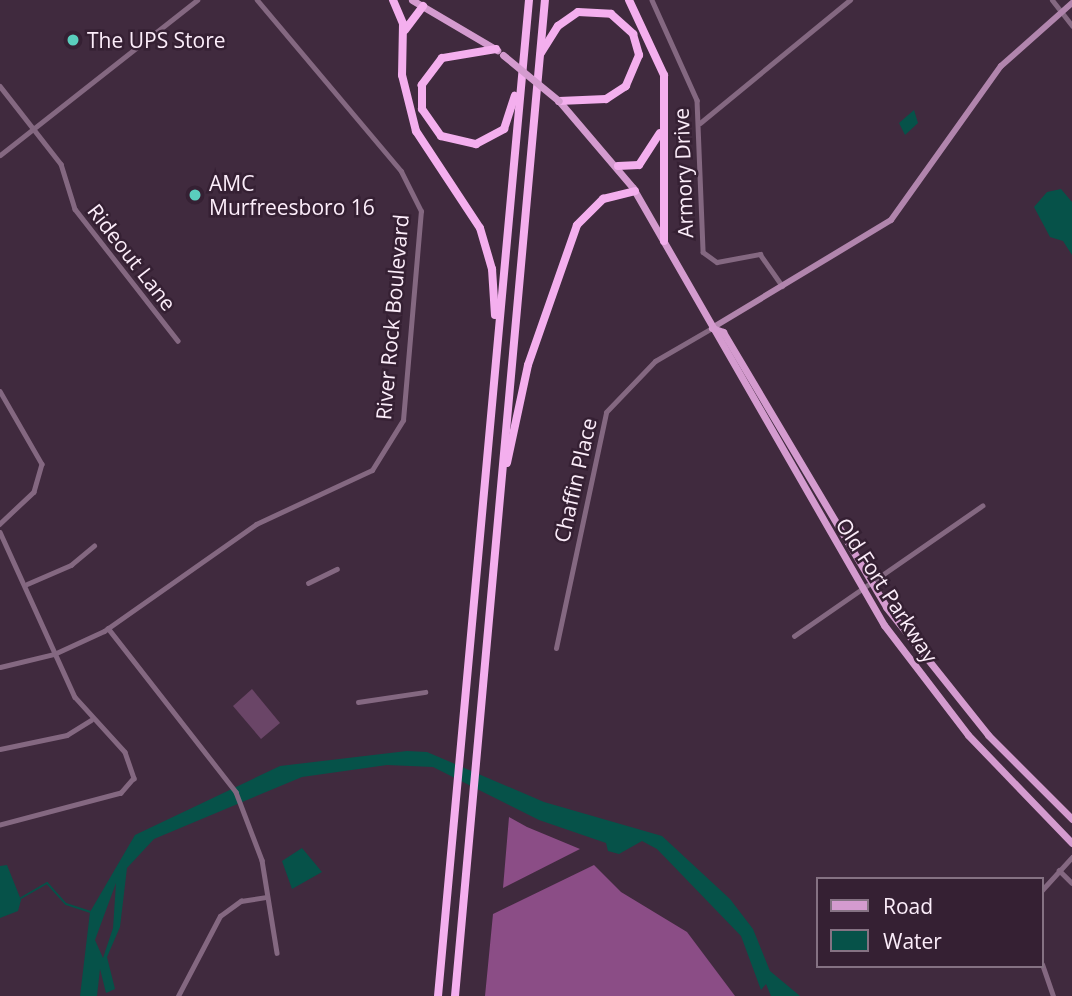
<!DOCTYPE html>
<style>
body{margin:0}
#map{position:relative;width:1072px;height:996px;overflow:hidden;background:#402a3e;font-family:"Open Sans",sans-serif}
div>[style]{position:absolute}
.green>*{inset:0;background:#6a4567}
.forest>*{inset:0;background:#8b4d86}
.water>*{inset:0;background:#065249}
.stream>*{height:2px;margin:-1px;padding:0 1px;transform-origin:1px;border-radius:1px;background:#065249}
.minor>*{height:4.5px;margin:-2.25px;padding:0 2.25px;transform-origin:2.25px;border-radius:2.25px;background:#846881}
.tertiary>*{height:5px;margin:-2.5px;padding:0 2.5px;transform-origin:2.5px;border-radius:2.5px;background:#846881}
.secondary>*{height:6px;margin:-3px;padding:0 3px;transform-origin:3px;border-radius:3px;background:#b185ad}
.primary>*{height:7px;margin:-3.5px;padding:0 3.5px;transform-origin:3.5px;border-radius:3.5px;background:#d49bcf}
.motorway>*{height:8px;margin:-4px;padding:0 4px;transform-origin:4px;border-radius:4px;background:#f4afee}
.primary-bridge>*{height:7px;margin:-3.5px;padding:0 3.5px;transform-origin:3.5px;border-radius:3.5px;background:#d49bcf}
.dots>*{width:19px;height:19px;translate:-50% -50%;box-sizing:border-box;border:4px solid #352033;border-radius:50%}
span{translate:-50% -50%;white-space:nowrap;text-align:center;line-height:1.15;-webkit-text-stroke:5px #352033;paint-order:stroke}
.poi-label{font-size:21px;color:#fcedfa}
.left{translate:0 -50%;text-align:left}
.street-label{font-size:21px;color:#fcedfa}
.legend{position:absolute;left:816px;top:877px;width:228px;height:91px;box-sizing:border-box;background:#352033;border:2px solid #857283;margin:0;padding:9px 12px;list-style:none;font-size:21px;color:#fcedfa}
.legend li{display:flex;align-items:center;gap:14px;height:35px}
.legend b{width:35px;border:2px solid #857283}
</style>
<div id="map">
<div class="green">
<div style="clip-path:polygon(252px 689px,280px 723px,261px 739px,233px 706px)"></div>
</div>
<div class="forest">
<div style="clip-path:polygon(509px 817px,527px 827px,580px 849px,503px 888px)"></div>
<div style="clip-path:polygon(594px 865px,621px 892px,687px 932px,735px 996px,485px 996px,493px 914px)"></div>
</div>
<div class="water">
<div style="clip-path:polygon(914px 110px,918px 123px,905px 135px,899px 123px)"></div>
<div style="clip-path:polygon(1061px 189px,1072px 202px,1072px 255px,1063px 241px,1050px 237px,1034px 207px,1047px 192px)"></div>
<div style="clip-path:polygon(evenodd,407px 751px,427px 752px,544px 802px,662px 836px,730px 899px,753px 929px,770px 971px,800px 996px,771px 996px,766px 984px,761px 990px,741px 936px,657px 849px,642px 841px,619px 854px,608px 851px,606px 843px,539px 820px,433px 767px,387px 765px,302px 777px,154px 839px,127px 868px,120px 927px,107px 957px,115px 989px,106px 993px,100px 969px,97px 996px,80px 996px,90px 912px,135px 835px,280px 766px,407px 751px,116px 883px,113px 928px,103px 958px,95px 940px,116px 883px)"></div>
<div style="clip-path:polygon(302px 848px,322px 872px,292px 889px,282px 861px)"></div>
<div style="clip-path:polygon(7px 865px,21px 900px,18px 911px,0 918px,0 866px)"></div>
</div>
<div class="stream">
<div style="left:21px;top:898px;width:30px;rotate:-30deg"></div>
<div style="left:47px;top:883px;width:28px;rotate:48deg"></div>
<div style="left:66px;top:904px;width:25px;rotate:18deg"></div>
</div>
<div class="minor">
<div style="left:652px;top:0;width:110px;rotate:65.8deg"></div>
<div style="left:697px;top:100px;width:152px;rotate:87.7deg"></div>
<div style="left:703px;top:252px;width:17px;rotate:36deg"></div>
<div style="left:717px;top:262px;width:44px;rotate:-10.5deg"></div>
<div style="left:760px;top:254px;width:39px;rotate:55deg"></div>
<div style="left:0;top:86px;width:99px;rotate:52deg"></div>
<div style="left:61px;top:164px;width:47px;rotate:72.7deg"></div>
<div style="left:75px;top:209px;width:167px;rotate:52deg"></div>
<div style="left:700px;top:123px;width:194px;rotate:-39.4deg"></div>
<div style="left:0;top:391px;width:84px;rotate:60.1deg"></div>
<div style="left:42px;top:464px;width:29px;rotate:106deg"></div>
<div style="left:34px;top:492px;width:47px;rotate:136.7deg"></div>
<div style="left:0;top:532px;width:181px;rotate:65.6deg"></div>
<div style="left:75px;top:697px;width:74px;rotate:47.7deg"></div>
<div style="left:125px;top:752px;width:28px;rotate:71deg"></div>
<div style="left:134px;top:778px;width:20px;rotate:131deg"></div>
<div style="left:121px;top:793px;width:125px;rotate:165.2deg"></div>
<div style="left:308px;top:583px;width:32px;rotate:-26deg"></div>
<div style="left:27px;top:584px;width:48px;rotate:-23.4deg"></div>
<div style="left:71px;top:565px;width:30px;rotate:-40deg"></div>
<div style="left:108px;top:628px;width:208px;rotate:52deg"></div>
<div style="left:236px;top:792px;width:73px;rotate:69.1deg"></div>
<div style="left:262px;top:860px;width:94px;rotate:80.8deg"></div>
<div style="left:794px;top:636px;width:229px;rotate:-34.7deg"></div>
<div style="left:358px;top:702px;width:68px;rotate:-8.5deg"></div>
<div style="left:0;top:749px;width:68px;rotate:-11.8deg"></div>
<div style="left:67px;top:735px;width:28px;rotate:-32deg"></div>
<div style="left:1059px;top:870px;width:18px;rotate:45deg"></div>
<div style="left:178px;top:996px;width:90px;rotate:-62.3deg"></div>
<div style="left:220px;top:916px;width:26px;rotate:-36deg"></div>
<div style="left:241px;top:901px;width:26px;rotate:-9deg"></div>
</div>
<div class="tertiary">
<div style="left:1052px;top:0;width:33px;rotate:52deg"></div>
<div style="left:0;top:155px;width:251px;rotate:-38.2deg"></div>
<div style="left:556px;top:648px;width:241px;rotate:-78deg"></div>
<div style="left:606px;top:412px;width:71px;rotate:-46.1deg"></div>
<div style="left:655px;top:361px;width:66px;rotate:-30.1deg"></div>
<div style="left:0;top:667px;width:56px;rotate:-13.5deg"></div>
<div style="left:54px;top:654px;width:55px;rotate:-24.7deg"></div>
<div style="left:104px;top:631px;width:186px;rotate:-35.1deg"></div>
<div style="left:256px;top:524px;width:128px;rotate:-25deg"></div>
<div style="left:372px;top:470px;width:59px;rotate:-58.2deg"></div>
<div style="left:403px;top:420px;width:210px;rotate:-85.1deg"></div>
<div style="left:421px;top:211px;width:45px;rotate:-116.6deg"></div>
<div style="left:401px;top:171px;width:224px;rotate:-130.1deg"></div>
<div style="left:1042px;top:890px;width:45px;rotate:-47.7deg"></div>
<div style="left:1042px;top:964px;width:34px;rotate:71deg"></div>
</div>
<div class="secondary">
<div style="left:712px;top:328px;width:209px;rotate:-31.1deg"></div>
<div style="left:891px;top:220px;width:189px;rotate:-54.5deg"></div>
<div style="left:1001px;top:66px;width:95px;rotate:-41.6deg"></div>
</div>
<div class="primary">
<div style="left:412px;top:0;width:99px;rotate:30.5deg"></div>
<div style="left:559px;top:101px;width:114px;rotate:49.6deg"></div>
<div style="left:633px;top:188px;width:504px;rotate:60.13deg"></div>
<div style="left:884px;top:625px;width:138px;rotate:52.6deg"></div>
<div style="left:968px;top:735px;width:150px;rotate:46.1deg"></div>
<div style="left:712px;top:328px;width:12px;rotate:20deg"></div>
<div style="left:723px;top:332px;width:320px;rotate:59.3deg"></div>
<div style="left:886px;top:607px;width:164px;rotate:51.4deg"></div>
<div style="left:988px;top:735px;width:119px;rotate:45deg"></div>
</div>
<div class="motorway">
<div style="left:393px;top:0;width:26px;rotate:67deg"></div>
<div style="left:403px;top:24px;width:51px;rotate:91.1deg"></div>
<div style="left:402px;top:75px;width:58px;rotate:76deg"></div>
<div style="left:416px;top:131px;width:116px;rotate:56.6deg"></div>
<div style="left:480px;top:228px;width:43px;rotate:73.7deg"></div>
<div style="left:492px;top:269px;width:46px;rotate:86.3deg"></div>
<div style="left:629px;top:0;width:83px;rotate:65deg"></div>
<div style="left:664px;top:75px;width:166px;rotate:90deg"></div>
<div style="left:405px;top:30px;width:30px;rotate:-53deg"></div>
<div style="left:496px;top:49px;width:55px;rotate:170.5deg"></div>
<div style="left:442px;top:58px;width:34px;rotate:127deg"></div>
<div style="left:422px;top:85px;width:24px;rotate:90deg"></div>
<div style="left:422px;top:109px;width:33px;rotate:55deg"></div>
<div style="left:441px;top:136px;width:36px;rotate:13deg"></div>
<div style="left:476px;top:144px;width:32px;rotate:-28deg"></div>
<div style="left:504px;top:129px;width:35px;rotate:-72deg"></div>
<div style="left:541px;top:53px;width:32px;rotate:-58deg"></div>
<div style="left:558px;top:26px;width:24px;rotate:-35deg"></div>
<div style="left:578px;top:12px;width:33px;rotate:3deg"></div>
<div style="left:611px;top:14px;width:30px;rotate:42deg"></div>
<div style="left:633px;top:34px;width:22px;rotate:74deg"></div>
<div style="left:639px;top:55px;width:34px;rotate:113deg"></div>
<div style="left:626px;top:86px;width:24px;rotate:147deg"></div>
<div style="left:606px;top:99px;width:47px;rotate:177.6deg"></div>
<div style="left:618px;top:166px;width:21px;rotate:-3deg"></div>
<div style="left:639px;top:165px;width:38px;rotate:-57deg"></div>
<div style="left:507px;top:463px;width:100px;rotate:-77.9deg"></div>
<div style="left:528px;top:365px;width:148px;rotate:-70.7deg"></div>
<div style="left:577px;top:225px;width:37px;rotate:-45deg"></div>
<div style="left:603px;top:199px;width:33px;rotate:-14deg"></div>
<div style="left:438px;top:996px;width:1000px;rotate:-84.78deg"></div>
<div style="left:455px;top:996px;width:1000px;rotate:-84.84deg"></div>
</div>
<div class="primary-bridge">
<div style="left:503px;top:55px;width:72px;rotate:39.4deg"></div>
</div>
<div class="dots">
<div style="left:73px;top:40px;background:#5acebd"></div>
<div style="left:195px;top:195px;background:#5acebd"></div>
</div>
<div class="poi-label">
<span class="left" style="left:87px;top:40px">The UPS Store</span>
<span class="left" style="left:209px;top:195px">AMC<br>Murfreesboro 16</span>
</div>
<div class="street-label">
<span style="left:683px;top:173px;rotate:-92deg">Armory Drive</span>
<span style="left:132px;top:257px;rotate:52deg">Rideout Lane</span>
<span style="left:392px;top:317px;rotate:-85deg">River Rock Boulevard</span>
<span style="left:575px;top:480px;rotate:-77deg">Chaffin Place</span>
<span style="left:887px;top:590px;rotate:57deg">Old Fort Parkway</span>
</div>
<ul class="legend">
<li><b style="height:9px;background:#d49bcf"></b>Road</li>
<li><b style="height:19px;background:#065249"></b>Water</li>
</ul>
</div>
